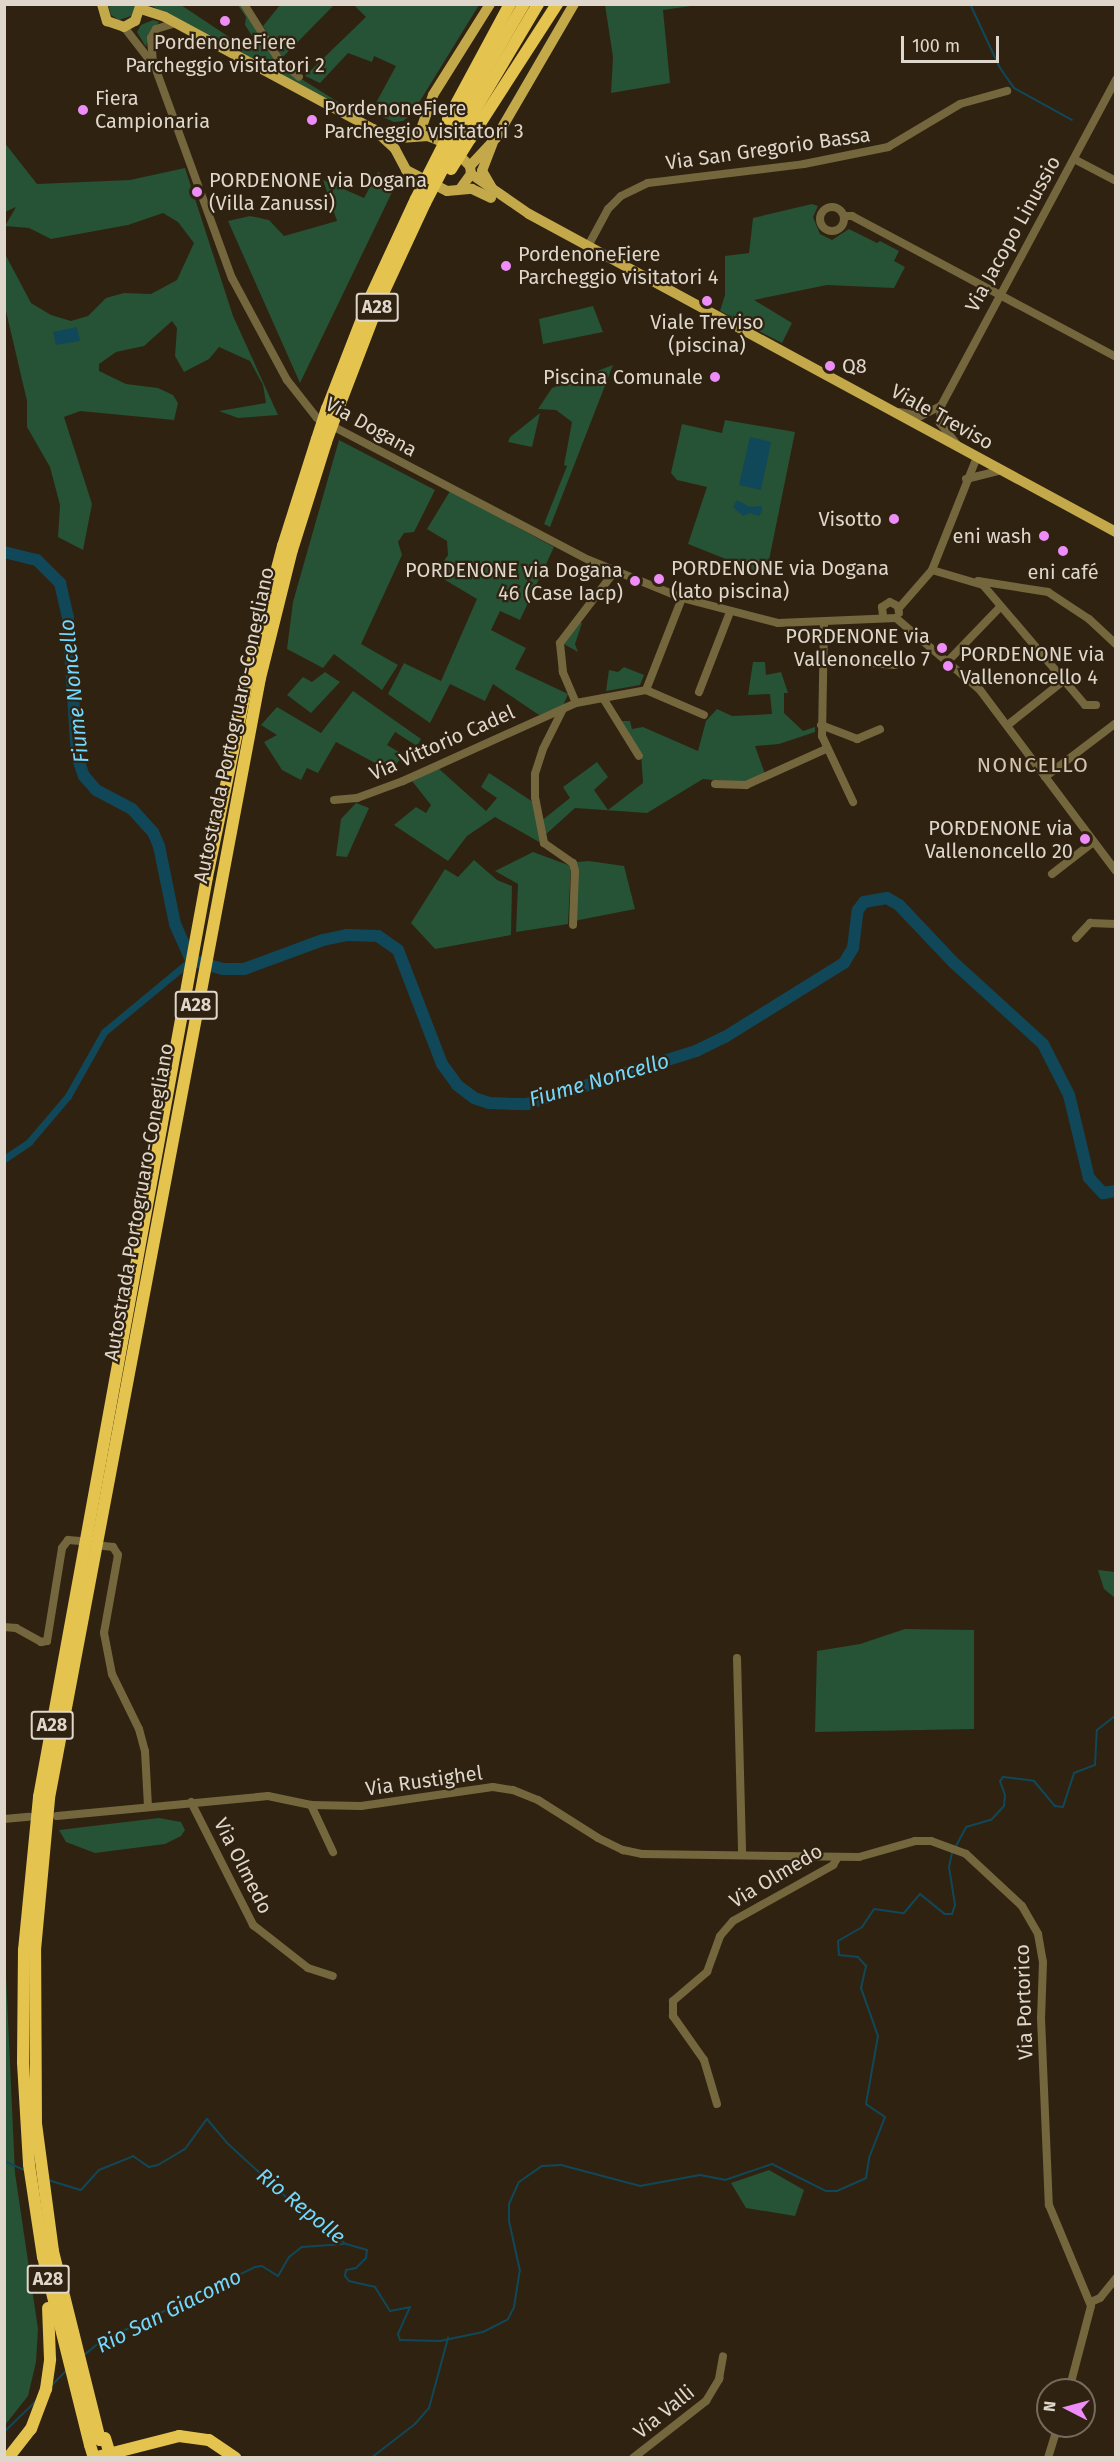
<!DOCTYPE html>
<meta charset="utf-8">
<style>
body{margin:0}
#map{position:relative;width:1120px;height:2462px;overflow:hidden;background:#2f2211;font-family:"Fira Sans",sans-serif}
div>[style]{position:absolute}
.green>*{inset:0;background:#265235}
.water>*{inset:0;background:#104859}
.stream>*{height:2px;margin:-1px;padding:0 1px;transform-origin:1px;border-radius:1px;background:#104859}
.canal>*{height:7px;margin:-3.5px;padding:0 3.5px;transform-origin:3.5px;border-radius:3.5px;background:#104859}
.river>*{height:12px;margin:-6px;padding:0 6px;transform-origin:6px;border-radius:6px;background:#104859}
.minor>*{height:8px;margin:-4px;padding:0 4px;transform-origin:4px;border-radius:4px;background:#74673d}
.minor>.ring{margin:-4px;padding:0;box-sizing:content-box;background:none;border:8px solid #74673d;border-radius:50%}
.major>*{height:10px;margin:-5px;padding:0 5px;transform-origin:5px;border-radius:5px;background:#c4a94b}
.highway>*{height:12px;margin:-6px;padding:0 6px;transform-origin:6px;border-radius:6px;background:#e4c34e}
.highway-bridge>*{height:12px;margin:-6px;padding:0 6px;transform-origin:6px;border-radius:6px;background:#e4c34e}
.dots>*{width:16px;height:16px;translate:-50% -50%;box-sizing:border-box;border:3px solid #2f2211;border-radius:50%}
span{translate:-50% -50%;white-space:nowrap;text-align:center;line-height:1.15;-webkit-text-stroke:4.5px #2f2211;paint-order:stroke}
.shield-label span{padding:2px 4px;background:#2f2211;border:2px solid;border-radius:4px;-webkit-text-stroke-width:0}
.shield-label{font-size:18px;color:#dfd7cc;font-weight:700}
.poi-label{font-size:20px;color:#dfd7cc}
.left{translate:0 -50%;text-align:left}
.right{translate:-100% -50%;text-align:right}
.street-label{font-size:20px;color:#dfd7cc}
.water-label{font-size:21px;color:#72d8fd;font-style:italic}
.neighbourhood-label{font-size:21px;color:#d5c4af;letter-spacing:1.5px}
.frame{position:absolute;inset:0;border:6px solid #dfd7cc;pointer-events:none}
.north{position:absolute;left:1036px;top:2378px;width:60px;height:60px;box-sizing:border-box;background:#2f2211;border:2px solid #756a5c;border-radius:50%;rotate:276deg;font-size:16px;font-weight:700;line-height:24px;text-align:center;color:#dfd7cc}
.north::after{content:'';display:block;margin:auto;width:21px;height:27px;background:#ee8cf8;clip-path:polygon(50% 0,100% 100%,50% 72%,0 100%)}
.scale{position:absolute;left:901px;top:36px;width:98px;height:27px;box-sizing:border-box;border:3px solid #dfd7cc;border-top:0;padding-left:8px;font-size:18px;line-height:21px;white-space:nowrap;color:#dfd7cc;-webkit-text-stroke:4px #2f2211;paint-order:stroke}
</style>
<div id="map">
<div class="green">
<div style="clip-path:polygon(108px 5px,135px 5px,135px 8px,131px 16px,119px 20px,111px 15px)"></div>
<div style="clip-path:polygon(150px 5px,181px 5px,241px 45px,252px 45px,254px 39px,245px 25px,246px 17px,238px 5px,241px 5px,287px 70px,362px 117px)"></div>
<div style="clip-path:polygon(280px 5px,334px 5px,282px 58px,263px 26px)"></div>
<div style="clip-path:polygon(354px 5px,479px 5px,412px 114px,403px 121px,394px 122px,371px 112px,396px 66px,374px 56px,372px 62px,348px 53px,320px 83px,305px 76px,366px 17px)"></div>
<div style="clip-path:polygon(605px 5px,698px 5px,663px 10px,670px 83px,611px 93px,613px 57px)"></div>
<div style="clip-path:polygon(153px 20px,159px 22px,148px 37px,146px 47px,137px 32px,141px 25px)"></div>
<div style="clip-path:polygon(4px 142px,37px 184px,130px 180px,185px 168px,233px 316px,278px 415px,238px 418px,219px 411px,266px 403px,263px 385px,250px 361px,219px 347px,209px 359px,184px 372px,175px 356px,177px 328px,172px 321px,144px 346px,116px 352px,99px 364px,99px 371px,126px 384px,158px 388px,173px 395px,178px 403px,174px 420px,80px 411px,64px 417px,92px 504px,83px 550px,58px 537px,60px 505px,50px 467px,27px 427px,27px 401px,5px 307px,5px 254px,31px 303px,51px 315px,71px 321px,88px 316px,106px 298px,124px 293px,151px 294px,177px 280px,194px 243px,178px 222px,163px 213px,128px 225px,51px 239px,29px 228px,5px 226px,16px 207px,5px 212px)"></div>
<div style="clip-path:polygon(378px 172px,395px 186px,300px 383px,228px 221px,250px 216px,269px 220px,284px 236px,337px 221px,323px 180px,364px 198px)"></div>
<div style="clip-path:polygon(812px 204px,818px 206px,813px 217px,820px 234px,832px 240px,849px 229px,877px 243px,880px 241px,899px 251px,894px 261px,905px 267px,894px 288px,827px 285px,754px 300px,792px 323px,782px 343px,720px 311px,725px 295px,725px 256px,749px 253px,753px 218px)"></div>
<div style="clip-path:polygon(593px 306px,603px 332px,543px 344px,539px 319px)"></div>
<div style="clip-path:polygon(613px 365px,573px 468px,550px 527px,544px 524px,567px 466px,564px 465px,572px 422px,556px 410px,538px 409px,552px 388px)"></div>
<div style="clip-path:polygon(540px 413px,532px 447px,508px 442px,510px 437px)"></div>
<div style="clip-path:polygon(725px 420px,795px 432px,766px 575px,688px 544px,707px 487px,677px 480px,671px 473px,682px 424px,722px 433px)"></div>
<div style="clip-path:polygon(339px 440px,435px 490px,414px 532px,404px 533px,398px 542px,402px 555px,361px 644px,398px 665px,382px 690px,334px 654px,323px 668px,287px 649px,293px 602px)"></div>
<div style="clip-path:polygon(450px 491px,554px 547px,520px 620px,500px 611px,491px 630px,526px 648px,515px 669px,568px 694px,563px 706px,539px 715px,493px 684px,485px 701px,450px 684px,430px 723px,388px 694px,404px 663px,441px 681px,477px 599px,435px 574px,448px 555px,447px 541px,427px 529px)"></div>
<div style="clip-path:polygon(579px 622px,582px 623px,575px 644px,578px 652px,562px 643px)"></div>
<div style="clip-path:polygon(753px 662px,765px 662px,766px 675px,781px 672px,788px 693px,784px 693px,784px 713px,803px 731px,815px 727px,815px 732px,779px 744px,755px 746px,765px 774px,743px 783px,703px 779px,647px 813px,575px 808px,544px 836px,548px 847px,495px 817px,467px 836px,448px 861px,394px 825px,416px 807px,426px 813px,431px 805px,412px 781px,438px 768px,486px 811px,497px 798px,481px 787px,489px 773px,533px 802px,540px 822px,570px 798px,563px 787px,597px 762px,608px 777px,594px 790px,608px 810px,643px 783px,641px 753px,621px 721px,630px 721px,632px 729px,643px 727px,698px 751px,706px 721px,717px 709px,732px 716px,772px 714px,770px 694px,748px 695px)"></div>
<div style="clip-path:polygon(624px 667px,644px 675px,640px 685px,606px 691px,609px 670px,618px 672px)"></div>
<div style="clip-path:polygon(325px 672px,340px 682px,311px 713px,287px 695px,303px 677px,312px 682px)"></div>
<div style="clip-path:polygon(353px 691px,421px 739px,417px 746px,395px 732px,387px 745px,404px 755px,390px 771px,336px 742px,318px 773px,307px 768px,301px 780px,282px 770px,264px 742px,277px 735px,261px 725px,277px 707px,321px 733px)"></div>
<div style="clip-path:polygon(356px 803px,369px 808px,347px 857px,336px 856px,341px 819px)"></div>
<div style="clip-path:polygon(533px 852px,571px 866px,568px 924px,516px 932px,518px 884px,495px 871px)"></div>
<div style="clip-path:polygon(474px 860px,497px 880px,512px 886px,511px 935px,435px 949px,411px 923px,445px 869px,458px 877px)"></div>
<div style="clip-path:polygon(589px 861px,624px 866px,635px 909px,574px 921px,577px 862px)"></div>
<div style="clip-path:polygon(1098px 1570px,1115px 1572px,1115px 1598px,1104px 1589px)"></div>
<div style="clip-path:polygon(905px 1629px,974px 1630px,974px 1729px,815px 1732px,817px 1651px,860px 1644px)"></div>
<div style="clip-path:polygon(159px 1818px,181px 1822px,185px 1830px,181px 1836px,165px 1844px,95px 1853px,66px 1842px,59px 1830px)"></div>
<div style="clip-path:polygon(5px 1954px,15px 2173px,38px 2329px,36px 2362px,28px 2396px,5px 2425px)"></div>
<div style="clip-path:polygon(769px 2170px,804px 2190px,795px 2216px,746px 2208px,731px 2183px)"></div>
</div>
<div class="water">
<div style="clip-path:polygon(77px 327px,80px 341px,56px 345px,53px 332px)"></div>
<div style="clip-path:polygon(750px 437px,771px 442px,761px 490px,739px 485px)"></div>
<div style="clip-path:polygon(737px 500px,750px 507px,761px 506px,762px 511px,759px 516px,750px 513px,743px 516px,733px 507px)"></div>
</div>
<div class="stream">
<div style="left:970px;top:4px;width:71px;rotate:64.9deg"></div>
<div style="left:1000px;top:68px;width:24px;rotate:55deg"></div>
<div style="left:1014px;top:88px;width:66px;rotate:28.9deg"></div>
<div style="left:955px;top:1848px;width:24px;rotate:-62deg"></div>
<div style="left:966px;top:1827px;width:26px;rotate:-16deg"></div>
<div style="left:991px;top:1820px;width:19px;rotate:-47deg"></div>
<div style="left:1004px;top:1806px;width:11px;rotate:-85deg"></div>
<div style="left:1005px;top:1795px;width:15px;rotate:-110deg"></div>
<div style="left:1000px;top:1781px;width:5px;rotate:-53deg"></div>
<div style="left:1003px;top:1777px;width:31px;rotate:7deg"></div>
<div style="left:1034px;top:1781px;width:33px;rotate:50deg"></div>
<div style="left:1055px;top:1806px;width:8px;rotate:7deg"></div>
<div style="left:1063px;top:1807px;width:36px;rotate:-72deg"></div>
<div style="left:1074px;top:1773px;width:22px;rotate:-21deg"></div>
<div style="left:1095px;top:1765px;width:35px;rotate:-87deg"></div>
<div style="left:1097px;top:1730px;width:24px;rotate:-38deg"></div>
<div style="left:4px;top:2161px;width:24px;rotate:24deg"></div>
<div style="left:48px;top:2180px;width:34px;rotate:17deg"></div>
<div style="left:81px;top:2190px;width:27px;rotate:-48deg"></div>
<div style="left:99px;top:2170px;width:37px;rotate:-22deg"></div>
<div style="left:133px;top:2156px;width:19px;rotate:35deg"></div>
<div style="left:149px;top:2167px;width:9px;rotate:-13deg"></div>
<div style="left:158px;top:2165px;width:31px;rotate:-31deg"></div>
<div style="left:185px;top:2149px;width:37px;rotate:-54deg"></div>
<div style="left:207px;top:2119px;width:30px;rotate:50deg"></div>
<div style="left:226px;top:2142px;width:98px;rotate:42.5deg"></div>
<div style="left:298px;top:2208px;width:60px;rotate:36.9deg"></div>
<div style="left:346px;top:2244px;width:22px;rotate:16deg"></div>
<div style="left:367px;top:2250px;width:8px;rotate:97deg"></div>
<div style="left:366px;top:2258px;width:14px;rotate:135deg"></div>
<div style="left:356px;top:2268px;width:10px;rotate:169deg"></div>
<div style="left:346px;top:2270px;width:6px;rotate:99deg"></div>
<div style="left:345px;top:2276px;width:6px;rotate:51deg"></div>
<div style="left:349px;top:2281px;width:27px;rotate:13deg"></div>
<div style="left:375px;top:2287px;width:28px;rotate:58deg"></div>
<div style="left:390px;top:2311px;width:20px;rotate:-11deg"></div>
<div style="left:410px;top:2307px;width:30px;rotate:114deg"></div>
<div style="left:398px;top:2334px;width:6px;rotate:72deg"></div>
<div style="left:400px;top:2340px;width:40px;rotate:1.4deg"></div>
<div style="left:440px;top:2341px;width:44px;rotate:-11.8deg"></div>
<div style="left:483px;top:2332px;width:28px;rotate:-27deg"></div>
<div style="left:508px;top:2319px;width:13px;rotate:-63deg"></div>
<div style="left:514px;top:2307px;width:36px;rotate:-81deg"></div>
<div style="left:520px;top:2271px;width:51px;rotate:-102.4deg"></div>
<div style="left:509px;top:2221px;width:17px;rotate:-90deg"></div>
<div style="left:509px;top:2204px;width:24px;rotate:-66deg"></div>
<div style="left:519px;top:2182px;width:28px;rotate:-35deg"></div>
<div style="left:542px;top:2166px;width:19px;rotate:-3deg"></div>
<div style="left:561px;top:2165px;width:82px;rotate:14.9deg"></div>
<div style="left:640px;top:2186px;width:61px;rotate:-10.4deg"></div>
<div style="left:700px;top:2175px;width:25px;rotate:11deg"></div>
<div style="left:725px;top:2180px;width:50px;rotate:-18.8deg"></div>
<div style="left:772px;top:2164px;width:60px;rotate:26.6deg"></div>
<div style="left:826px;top:2191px;width:11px"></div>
<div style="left:837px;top:2191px;width:32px;rotate:-24deg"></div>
<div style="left:866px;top:2178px;width:20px;rotate:-81deg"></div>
<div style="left:869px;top:2158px;width:44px;rotate:-68.7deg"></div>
<div style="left:885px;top:2117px;width:23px;rotate:-146deg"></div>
<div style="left:866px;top:2104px;width:69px;rotate:-80deg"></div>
<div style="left:878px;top:2036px;width:51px;rotate:-109.5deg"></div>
<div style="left:861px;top:1988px;width:23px;rotate:-77deg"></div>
<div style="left:866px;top:1966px;width:12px;rotate:-132deg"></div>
<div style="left:858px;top:1957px;width:19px;rotate:-174deg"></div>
<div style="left:839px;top:1955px;width:14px;rotate:-94deg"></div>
<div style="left:838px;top:1941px;width:28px;rotate:-30deg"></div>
<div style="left:862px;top:1927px;width:22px;rotate:-56deg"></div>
<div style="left:874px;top:1909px;width:30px;rotate:8deg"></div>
<div style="left:904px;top:1913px;width:25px;rotate:-50deg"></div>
<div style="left:920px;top:1894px;width:32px;rotate:39deg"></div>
<div style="left:945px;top:1914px;width:7px"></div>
<div style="left:952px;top:1914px;width:9px;rotate:-72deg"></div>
<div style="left:955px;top:1905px;width:38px;rotate:-99deg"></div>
<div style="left:949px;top:1867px;width:14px;rotate:-78deg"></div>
<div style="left:84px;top:2355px;width:21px;rotate:-39deg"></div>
<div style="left:100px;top:2342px;width:172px;rotate:-25.8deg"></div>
<div style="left:255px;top:2267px;width:7px;rotate:-8deg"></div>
<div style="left:262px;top:2266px;width:19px;rotate:32deg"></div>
<div style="left:278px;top:2276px;width:22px;rotate:-60deg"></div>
<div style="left:289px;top:2257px;width:16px;rotate:-38deg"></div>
<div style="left:302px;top:2247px;width:42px;rotate:-4.1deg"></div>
<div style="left:51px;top:2386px;width:21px;rotate:-45deg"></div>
<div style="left:4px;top:2432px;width:46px;rotate:-44.1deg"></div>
<div style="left:371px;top:2458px;width:56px;rotate:-37.7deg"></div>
<div style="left:415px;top:2424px;width:21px;rotate:-49deg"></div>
<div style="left:429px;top:2408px;width:73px;rotate:-74.8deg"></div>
</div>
<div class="canal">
<div style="left:4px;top:1159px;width:30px;rotate:-34deg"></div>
<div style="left:29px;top:1142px;width:60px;rotate:-49.7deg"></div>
<div style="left:68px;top:1096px;width:73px;rotate:-60.6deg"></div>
<div style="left:104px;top:1032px;width:113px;rotate:-39.6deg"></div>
</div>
<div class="river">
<div style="left:4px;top:552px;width:34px;rotate:14deg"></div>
<div style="left:37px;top:560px;width:33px;rotate:45deg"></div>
<div style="left:60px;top:583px;width:36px;rotate:77deg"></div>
<div style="left:68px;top:618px;width:138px;rotate:86.3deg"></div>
<div style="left:77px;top:756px;width:21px;rotate:71deg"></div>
<div style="left:84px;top:776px;width:18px;rotate:49deg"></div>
<div style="left:96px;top:790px;width:41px;rotate:27.8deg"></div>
<div style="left:132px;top:809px;width:31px;rotate:48deg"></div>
<div style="left:153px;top:832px;width:15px;rotate:67deg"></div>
<div style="left:159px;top:846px;width:80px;rotate:78.4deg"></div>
<div style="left:175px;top:924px;width:39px;rotate:66deg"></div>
<div style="left:191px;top:960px;width:33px;rotate:16deg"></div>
<div style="left:223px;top:969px;width:21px"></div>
<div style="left:244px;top:969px;width:84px;rotate:-20.2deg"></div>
<div style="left:323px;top:940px;width:24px;rotate:-12deg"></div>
<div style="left:346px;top:935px;width:32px;rotate:2deg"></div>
<div style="left:378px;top:936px;width:24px;rotate:35deg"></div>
<div style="left:398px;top:950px;width:122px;rotate:68.9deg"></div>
<div style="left:442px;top:1064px;width:26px;rotate:54deg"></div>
<div style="left:457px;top:1085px;width:21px;rotate:37deg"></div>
<div style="left:474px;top:1098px;width:16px;rotate:18deg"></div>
<div style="left:489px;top:1103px;width:38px;rotate:2deg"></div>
<div style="left:527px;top:1104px;width:177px;rotate:-17.4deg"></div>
<div style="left:696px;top:1051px;width:32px;rotate:-26deg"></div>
<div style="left:725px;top:1037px;width:140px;rotate:-31.9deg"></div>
<div style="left:844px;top:963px;width:17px;rotate:-59deg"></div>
<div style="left:853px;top:948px;width:38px;rotate:-83deg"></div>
<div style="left:858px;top:910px;width:10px;rotate:-53deg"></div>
<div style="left:864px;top:902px;width:23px;rotate:-10deg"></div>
<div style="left:887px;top:898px;width:14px;rotate:30deg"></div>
<div style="left:899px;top:905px;width:79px;rotate:46.5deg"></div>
<div style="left:953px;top:962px;width:122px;rotate:42.3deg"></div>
<div style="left:1043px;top:1044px;width:57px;rotate:63deg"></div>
<div style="left:1069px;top:1095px;width:85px;rotate:76.5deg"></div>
<div style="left:1089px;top:1178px;width:21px;rotate:47deg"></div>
<div style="left:1103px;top:1193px;width:13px;rotate:-9deg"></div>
</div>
<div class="minor">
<div style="left:244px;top:4px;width:66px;rotate:58deg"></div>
<div style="left:279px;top:60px;width:26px;rotate:40deg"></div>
<div style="left:124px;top:27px;width:51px;rotate:52.2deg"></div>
<div style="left:155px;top:67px;width:225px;rotate:70deg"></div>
<div style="left:232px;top:278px;width:116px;rotate:61.7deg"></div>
<div style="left:287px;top:380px;width:48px;rotate:51.7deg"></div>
<div style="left:317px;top:418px;width:307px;rotate:27.6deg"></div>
<div style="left:589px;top:560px;width:100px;rotate:22.2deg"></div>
<div style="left:682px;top:598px;width:99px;rotate:14.6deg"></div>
<div style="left:778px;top:623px;width:118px;rotate:-2.4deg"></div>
<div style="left:153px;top:62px;width:24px;rotate:-95deg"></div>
<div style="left:151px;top:38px;width:10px;rotate:-61deg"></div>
<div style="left:156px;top:29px;width:21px;rotate:-17deg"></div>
<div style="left:1074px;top:159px;width:47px;rotate:27.6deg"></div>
<div class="ring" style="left:820px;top:207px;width:16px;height:16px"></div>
<div style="left:844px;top:216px;width:8px"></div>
<div style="left:852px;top:216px;width:299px;rotate:28.1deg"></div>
<div style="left:588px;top:246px;width:42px;rotate:-61.6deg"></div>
<div style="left:608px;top:209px;width:18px;rotate:-45deg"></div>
<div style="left:621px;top:196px;width:30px;rotate:-26deg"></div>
<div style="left:648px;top:183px;width:157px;rotate:-6.9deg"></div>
<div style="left:804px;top:164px;width:86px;rotate:-11.4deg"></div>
<div style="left:888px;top:147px;width:84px;rotate:-30.8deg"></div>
<div style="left:960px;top:104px;width:49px;rotate:-15.5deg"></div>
<div style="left:899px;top:412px;width:22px;rotate:10deg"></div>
<div style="left:921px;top:416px;width:22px;rotate:-27deg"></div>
<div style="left:956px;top:443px;width:26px;rotate:-129deg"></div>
<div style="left:940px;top:423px;width:17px;rotate:-87deg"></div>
<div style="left:941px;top:406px;width:371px;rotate:-61.8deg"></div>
<div style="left:966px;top:479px;width:37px;rotate:-14deg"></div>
<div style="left:932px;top:570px;width:53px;rotate:16.4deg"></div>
<div style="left:983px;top:585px;width:157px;rotate:49.6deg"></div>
<div style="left:1085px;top:705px;width:11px"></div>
<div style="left:978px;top:581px;width:71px;rotate:8.9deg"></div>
<div style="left:1048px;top:592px;width:49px;rotate:33.4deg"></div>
<div style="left:1089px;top:619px;width:37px;rotate:43deg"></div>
<div style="left:899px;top:608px;width:50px;rotate:-49deg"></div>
<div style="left:932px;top:570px;width:122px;rotate:-68.3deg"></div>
<div style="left:883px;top:616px;width:9px;rotate:-96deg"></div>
<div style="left:882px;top:607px;width:9px;rotate:-32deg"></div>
<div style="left:890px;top:602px;width:9px;rotate:27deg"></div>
<div style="left:898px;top:606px;width:7px;rotate:82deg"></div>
<div style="left:896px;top:618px;width:111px;rotate:40.6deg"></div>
<div style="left:980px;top:690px;width:226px;rotate:53.1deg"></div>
<div style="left:824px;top:622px;width:114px;rotate:91deg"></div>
<div style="left:822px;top:736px;width:73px;rotate:64.8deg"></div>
<div style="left:822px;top:659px;width:73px;rotate:4.7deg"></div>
<div style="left:949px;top:660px;width:74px;rotate:-46.1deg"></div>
<div style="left:646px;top:690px;width:99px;rotate:-68.6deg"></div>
<div style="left:699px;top:692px;width:86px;rotate:-68.8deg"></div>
<div style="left:603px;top:698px;width:68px;rotate:58.2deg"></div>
<div style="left:576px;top:703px;width:34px;rotate:-113deg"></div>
<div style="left:563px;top:672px;width:29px;rotate:-96deg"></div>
<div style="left:560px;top:643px;width:89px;rotate:-52.7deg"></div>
<div style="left:562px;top:711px;width:42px;rotate:116.6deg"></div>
<div style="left:543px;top:749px;width:26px;rotate:108deg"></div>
<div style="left:535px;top:774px;width:23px;rotate:90deg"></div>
<div style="left:535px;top:797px;width:47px;rotate:78.9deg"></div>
<div style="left:544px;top:843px;width:35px;rotate:35deg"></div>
<div style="left:573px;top:863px;width:8px;rotate:76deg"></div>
<div style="left:575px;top:871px;width:54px;rotate:92.1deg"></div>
<div style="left:1009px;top:724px;width:69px;rotate:-38.5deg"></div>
<div style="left:821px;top:725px;width:39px;rotate:21deg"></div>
<div style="left:857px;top:739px;width:25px;rotate:-23deg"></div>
<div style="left:1045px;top:777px;width:89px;rotate:-37.3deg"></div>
<div style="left:715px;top:784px;width:31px;rotate:2deg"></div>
<div style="left:746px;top:785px;width:88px;rotate:-24.2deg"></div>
<div style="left:334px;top:800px;width:23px;rotate:-5deg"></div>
<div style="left:357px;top:798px;width:49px;rotate:-20.3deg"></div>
<div style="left:403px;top:781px;width:190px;rotate:-24.3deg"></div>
<div style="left:576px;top:703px;width:71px;rotate:-10.5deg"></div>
<div style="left:646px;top:690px;width:63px;rotate:23.3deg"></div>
<div style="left:1052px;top:874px;width:51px;rotate:-37.8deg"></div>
<div style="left:1076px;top:938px;width:21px;rotate:-47deg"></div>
<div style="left:1090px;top:923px;width:26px;rotate:2deg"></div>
<div style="left:104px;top:1546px;width:9px;rotate:6deg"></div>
<div style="left:113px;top:1547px;width:9px;rotate:58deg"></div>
<div style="left:118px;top:1555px;width:79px;rotate:100.2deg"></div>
<div style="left:104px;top:1633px;width:42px;rotate:79deg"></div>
<div style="left:112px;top:1674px;width:61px;rotate:63.9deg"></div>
<div style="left:139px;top:1729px;width:23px;rotate:75deg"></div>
<div style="left:145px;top:1751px;width:55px;rotate:86.9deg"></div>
<div style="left:4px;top:1627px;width:12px;rotate:5deg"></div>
<div style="left:16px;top:1628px;width:29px;rotate:29deg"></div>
<div style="left:41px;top:1642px;width:6px;rotate:-9deg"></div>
<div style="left:47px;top:1641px;width:94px;rotate:-80.8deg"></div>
<div style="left:62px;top:1548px;width:10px;rotate:-53deg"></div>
<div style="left:68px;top:1540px;width:12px;rotate:5deg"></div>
<div style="left:737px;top:1658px;width:195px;rotate:88.5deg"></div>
<div style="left:191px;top:1802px;width:138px;rotate:63.2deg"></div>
<div style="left:253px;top:1925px;width:70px;rotate:38deg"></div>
<div style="left:308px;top:1968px;width:26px;rotate:18deg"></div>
<div style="left:311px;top:1805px;width:52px;rotate:64.9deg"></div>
<div style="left:57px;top:1816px;width:212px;rotate:-5.4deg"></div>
<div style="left:268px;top:1796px;width:44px;rotate:11.8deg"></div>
<div style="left:311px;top:1805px;width:50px;rotate:1.1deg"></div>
<div style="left:361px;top:1806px;width:133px;rotate:-8.2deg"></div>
<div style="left:493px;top:1787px;width:20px;rotate:9deg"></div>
<div style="left:513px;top:1790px;width:27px;rotate:22deg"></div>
<div style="left:538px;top:1800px;width:71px;rotate:32.3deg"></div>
<div style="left:598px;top:1838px;width:28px;rotate:26deg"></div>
<div style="left:623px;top:1850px;width:19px;rotate:12deg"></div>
<div style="left:642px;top:1854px;width:217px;rotate:0.8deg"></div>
<div style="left:859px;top:1857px;width:58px;rotate:-15.9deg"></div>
<div style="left:915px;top:1841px;width:16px"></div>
<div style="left:931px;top:1841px;width:37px;rotate:20deg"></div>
<div style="left:966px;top:1854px;width:76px;rotate:42.9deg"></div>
<div style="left:1022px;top:1906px;width:32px;rotate:60deg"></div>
<div style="left:1038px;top:1934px;width:28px;rotate:80deg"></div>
<div style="left:1043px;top:1962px;width:56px;rotate:92deg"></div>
<div style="left:1041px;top:2018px;width:187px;rotate:87.6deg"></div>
<div style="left:1049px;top:2205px;width:109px;rotate:67.4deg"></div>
<div style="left:1091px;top:2306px;width:87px;rotate:104.7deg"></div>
<div style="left:4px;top:1819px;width:25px;rotate:-5deg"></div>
<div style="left:717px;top:2104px;width:46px;rotate:-106.5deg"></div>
<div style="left:704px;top:2060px;width:54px;rotate:-125.2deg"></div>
<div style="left:673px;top:2016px;width:15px;rotate:-90deg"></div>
<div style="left:673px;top:2001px;width:45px;rotate:-40.5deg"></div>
<div style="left:707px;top:1972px;width:38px;rotate:-70deg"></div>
<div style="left:720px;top:1936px;width:20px;rotate:-49deg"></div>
<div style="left:733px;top:1921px;width:115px;rotate:-29.2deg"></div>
<div style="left:833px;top:1865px;width:9px;rotate:-58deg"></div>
<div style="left:1091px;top:2302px;width:10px;rotate:-24deg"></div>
<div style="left:1100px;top:2298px;width:26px;rotate:-51deg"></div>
<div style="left:633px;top:2458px;width:93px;rotate:-38deg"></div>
<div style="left:706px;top:2401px;width:26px;rotate:-59deg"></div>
<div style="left:719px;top:2379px;width:23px;rotate:-80deg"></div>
<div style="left:1048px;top:2458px;width:34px;rotate:-73deg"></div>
</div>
<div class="major">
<div style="left:102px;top:4px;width:18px;rotate:74deg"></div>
<div style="left:107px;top:21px;width:18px;rotate:19deg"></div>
<div style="left:124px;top:27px;width:13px;rotate:-29deg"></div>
<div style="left:135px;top:21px;width:18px;rotate:-71deg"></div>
<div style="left:141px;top:9px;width:25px;rotate:18deg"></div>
<div style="left:165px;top:17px;width:236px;rotate:28.3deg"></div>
<div style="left:373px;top:129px;width:28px;rotate:18deg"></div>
<div style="left:400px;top:138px;width:28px;rotate:-4deg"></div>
<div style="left:428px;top:136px;width:22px;rotate:22deg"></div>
<div style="left:448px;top:144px;width:31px;rotate:45deg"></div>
<div style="left:470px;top:166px;width:8px;rotate:83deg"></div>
<div style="left:471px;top:174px;width:17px;rotate:126deg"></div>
<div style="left:378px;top:133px;width:23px;rotate:43deg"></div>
<div style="left:395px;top:149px;width:24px;rotate:62deg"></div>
<div style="left:406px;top:170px;width:46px;rotate:27.1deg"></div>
<div style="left:447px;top:191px;width:25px;rotate:-5deg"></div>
<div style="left:472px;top:189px;width:21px;rotate:25deg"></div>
<div style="left:419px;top:135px;width:42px;rotate:-70.7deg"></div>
<div style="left:433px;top:95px;width:107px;rotate:-57.9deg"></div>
<div style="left:470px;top:166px;width:38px;rotate:-47deg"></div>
<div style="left:496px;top:138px;width:155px;rotate:-59.8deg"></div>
<div style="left:471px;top:174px;width:70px;rotate:34.6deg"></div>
<div style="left:529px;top:214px;width:668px;rotate:28.45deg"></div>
<div style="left:492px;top:188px;width:20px;rotate:-120deg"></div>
<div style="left:482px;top:171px;width:30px;rotate:-69deg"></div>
</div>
<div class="highway">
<div style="left:448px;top:119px;width:131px;rotate:-61.7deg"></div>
<div style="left:452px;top:128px;width:143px;rotate:-59.9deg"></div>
<div style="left:462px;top:132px;width:149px;rotate:-59.3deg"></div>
<div style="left:470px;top:139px;width:161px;rotate:-57.2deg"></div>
<div style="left:327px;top:409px;width:119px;rotate:-68.8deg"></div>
<div style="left:370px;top:298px;width:109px;rotate:-65.1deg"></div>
<div style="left:336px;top:414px;width:120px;rotate:-69deg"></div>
<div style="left:379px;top:302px;width:109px;rotate:-65.1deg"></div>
<div style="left:100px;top:2440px;width:195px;rotate:-104deg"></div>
<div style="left:53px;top:2251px;width:128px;rotate:-97.6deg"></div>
<div style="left:36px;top:2124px;width:174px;rotate:-90.3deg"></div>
<div style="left:35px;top:1950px;width:153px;rotate:-84.7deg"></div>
<div style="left:49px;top:1798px;width:1140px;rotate:-79.33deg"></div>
<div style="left:260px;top:678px;width:132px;rotate:-76deg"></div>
<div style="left:292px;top:550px;width:113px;rotate:-72.5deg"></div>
<div style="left:90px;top:2445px;width:194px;rotate:-104deg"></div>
<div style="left:43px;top:2257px;width:94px;rotate:-98.6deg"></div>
<div style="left:29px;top:2164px;width:102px;rotate:-93.4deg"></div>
<div style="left:23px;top:2062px;width:112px;rotate:-89.5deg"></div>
<div style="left:24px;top:1950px;width:154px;rotate:-84.4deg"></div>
<div style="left:39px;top:1797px;width:935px;rotate:-79.65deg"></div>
<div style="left:207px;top:877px;width:202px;rotate:-78.3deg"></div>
<div style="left:248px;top:679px;width:138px;rotate:-75.3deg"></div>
<div style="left:283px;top:546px;width:112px;rotate:-72.4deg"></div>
<div style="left:8px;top:2458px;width:37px;rotate:-52deg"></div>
<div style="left:31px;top:2429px;width:43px;rotate:-69.4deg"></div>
<div style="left:46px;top:2389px;width:30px;rotate:-82deg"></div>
<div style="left:50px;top:2359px;width:51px;rotate:-92.2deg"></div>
<div style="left:93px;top:2458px;width:89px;rotate:-14.3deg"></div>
<div style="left:179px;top:2436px;width:30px;rotate:8deg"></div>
<div style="left:209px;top:2440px;width:32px;rotate:34deg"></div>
</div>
<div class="highway-bridge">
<div style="left:451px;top:169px;width:36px;rotate:-58deg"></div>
<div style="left:416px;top:199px;width:80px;rotate:-63.1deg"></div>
<div style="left:425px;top:203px;width:80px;rotate:-62.5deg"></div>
<div style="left:317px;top:439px;width:32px;rotate:-72deg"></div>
<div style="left:326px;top:442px;width:30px;rotate:-70deg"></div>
<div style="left:105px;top:2438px;width:21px;rotate:73deg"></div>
<div style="left:90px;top:2445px;width:14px;rotate:73deg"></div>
</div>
<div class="dots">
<div style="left:225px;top:21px;background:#ee8cf8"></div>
<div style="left:83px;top:110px;background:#ee8cf8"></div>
<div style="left:312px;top:120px;background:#ee8cf8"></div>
<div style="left:197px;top:192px;background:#ee8cf8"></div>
<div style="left:506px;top:266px;background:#ee8cf8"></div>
<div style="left:707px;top:301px;background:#ee8cf8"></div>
<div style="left:830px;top:366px;background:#ee8cf8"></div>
<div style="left:715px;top:377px;background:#ee8cf8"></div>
<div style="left:894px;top:519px;background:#ee8cf8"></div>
<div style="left:1044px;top:536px;background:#ee8cf8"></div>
<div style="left:1063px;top:551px;background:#ee8cf8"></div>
<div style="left:659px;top:579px;background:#ee8cf8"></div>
<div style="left:635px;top:581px;background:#ee8cf8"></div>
<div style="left:942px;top:648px;background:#ee8cf8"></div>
<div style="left:948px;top:666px;background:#ee8cf8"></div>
<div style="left:1085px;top:839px;background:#ee8cf8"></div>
</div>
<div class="shield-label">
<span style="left:377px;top:307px">A28</span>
<span style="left:196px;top:1005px">A28</span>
<span style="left:52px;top:1725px">A28</span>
<span style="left:48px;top:2279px">A28</span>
</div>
<div class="poi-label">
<span style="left:225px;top:54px">PordenoneFiere<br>Parcheggio visitatori 2</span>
<span class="left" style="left:95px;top:110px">Fiera<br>Campionaria</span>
<span class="left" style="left:324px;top:120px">PordenoneFiere<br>Parcheggio visitatori 3</span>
<span class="left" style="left:209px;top:192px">PORDENONE via Dogana<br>(Villa Zanussi)</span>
<span class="left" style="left:518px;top:266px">PordenoneFiere<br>Parcheggio visitatori 4</span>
<span style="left:707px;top:334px">Viale Treviso<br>(piscina)</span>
<span class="left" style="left:842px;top:366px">Q8</span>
<span class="right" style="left:703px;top:377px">Piscina Comunale</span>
<span class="right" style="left:882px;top:519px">Visotto</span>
<span class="right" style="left:1032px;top:536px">eni wash</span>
<span class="left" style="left:671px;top:580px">PORDENONE via Dogana<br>(lato piscina)</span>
<span class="right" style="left:623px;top:582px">PORDENONE via Dogana<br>46 (Case Iacp)</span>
<span style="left:1063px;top:572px">eni café</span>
<span class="right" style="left:930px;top:648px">PORDENONE via<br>Vallenoncello 7</span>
<span class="left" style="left:960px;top:666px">PORDENONE via<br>Vallenoncello 4</span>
<span class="right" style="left:1073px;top:840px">PORDENONE via<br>Vallenoncello 20</span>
</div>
<div class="street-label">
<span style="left:768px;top:149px;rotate:-8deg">Via San Gregorio Bassa</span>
<span style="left:1013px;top:234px;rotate:-61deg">Via Jacopo Linussio</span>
<span style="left:942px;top:417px;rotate:29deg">Viale Treviso</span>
<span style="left:371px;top:427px;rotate:29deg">Via Dogana</span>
<span style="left:234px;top:725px;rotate:-78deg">Autostrada Portogruaro-Conegliano</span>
<span style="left:442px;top:743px;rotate:-24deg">Via Vittorio Cadel</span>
<span style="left:139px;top:1202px;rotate:-80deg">Autostrada Portogruaro-Conegliano</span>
<span style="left:424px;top:1781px;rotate:-8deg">Via Rustighel</span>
<span style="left:243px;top:1866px;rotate:63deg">Via Olmedo</span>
<span style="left:776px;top:1876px;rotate:-31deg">Via Olmedo</span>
<span style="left:1024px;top:2002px;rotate:-92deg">Via Portorico</span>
<span style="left:664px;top:2412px;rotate:-39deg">Via Valli</span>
</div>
<div class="water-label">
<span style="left:74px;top:691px;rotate:-96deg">Fiume Noncello</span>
<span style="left:599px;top:1080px;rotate:-16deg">Fiume Noncello</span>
<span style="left:301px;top:2206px;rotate:39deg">Rio Repolle</span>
<span style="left:169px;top:2311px;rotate:-27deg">Rio San Giacomo</span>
</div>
<div class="neighbourhood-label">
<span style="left:1033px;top:765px">NONCELLO</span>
</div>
<div class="frame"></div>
<div class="north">N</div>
<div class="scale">100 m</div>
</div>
